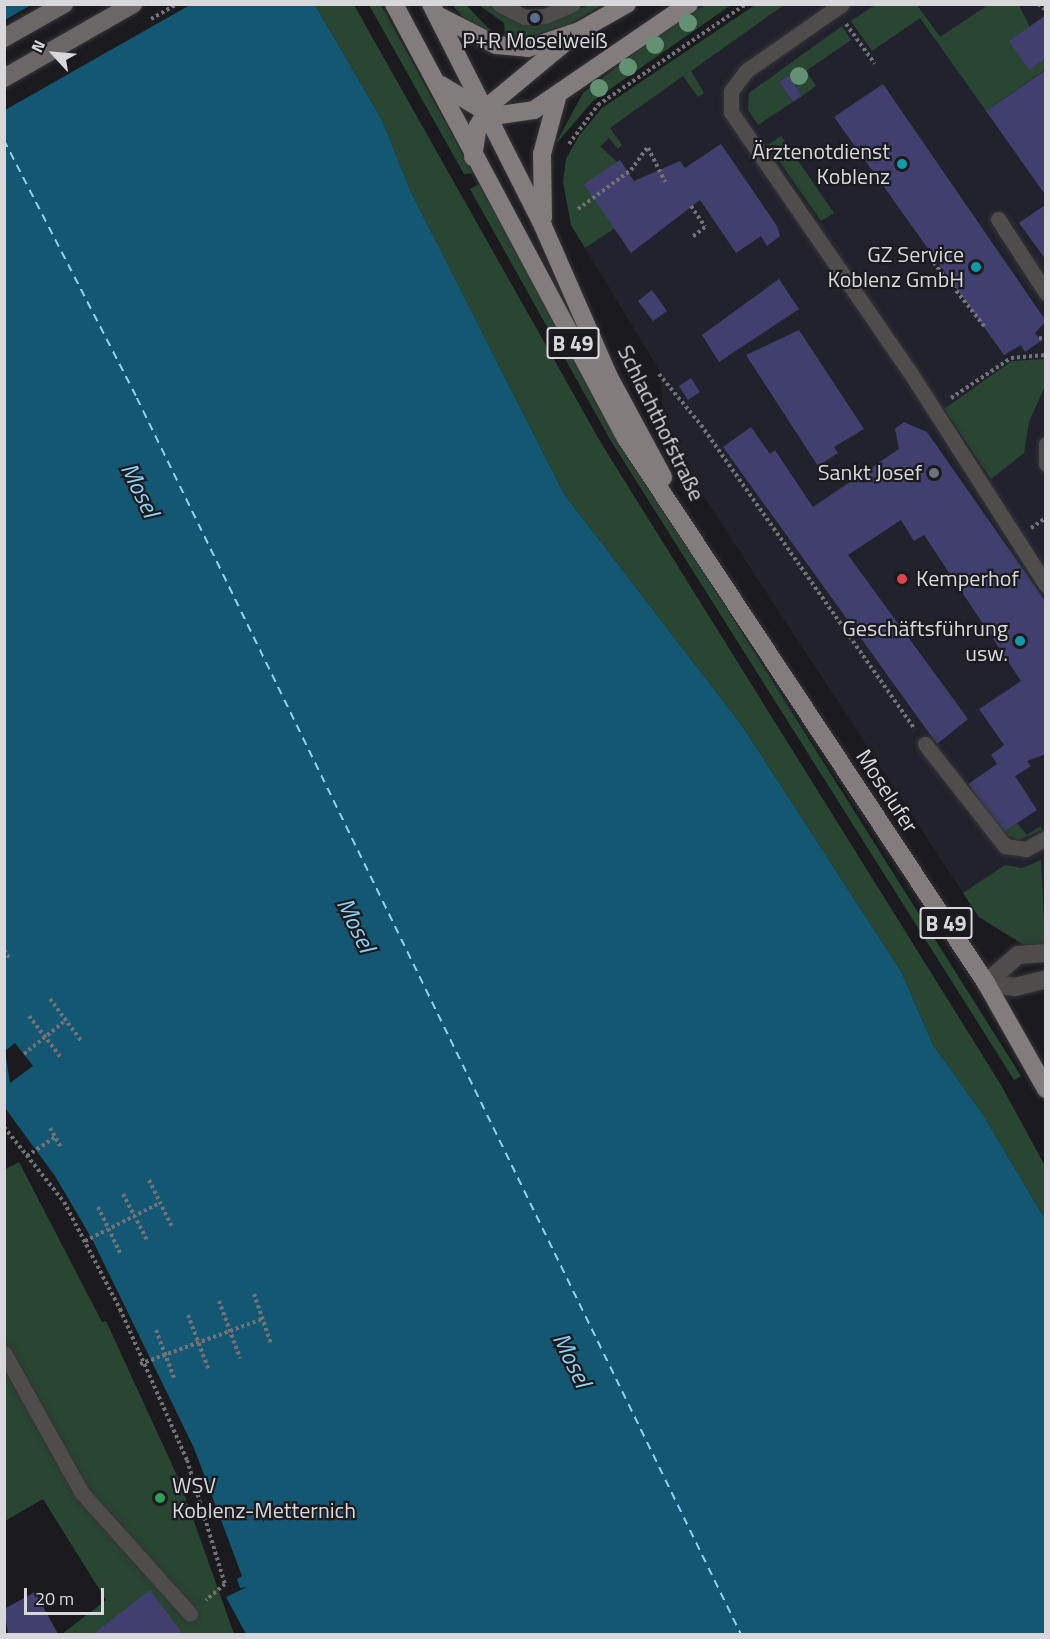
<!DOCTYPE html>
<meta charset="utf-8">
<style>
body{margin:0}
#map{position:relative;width:1050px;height:1639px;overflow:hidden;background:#1b1b1f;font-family:"Titillium Web",sans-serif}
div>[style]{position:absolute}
.built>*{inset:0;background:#22222c}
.green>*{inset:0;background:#284632}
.water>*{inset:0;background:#135772}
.pier>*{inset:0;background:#1b1b1f}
.ferry>*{height:1.5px;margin-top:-0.75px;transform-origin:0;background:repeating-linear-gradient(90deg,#8bd2f6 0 8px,transparent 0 14px)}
.building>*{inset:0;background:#403f6e}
.path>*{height:4px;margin-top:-2px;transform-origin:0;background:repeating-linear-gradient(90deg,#737377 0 3px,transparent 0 6px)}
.roads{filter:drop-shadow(0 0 2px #353539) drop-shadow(0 0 2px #353539)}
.service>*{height:15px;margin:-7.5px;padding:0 7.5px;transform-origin:7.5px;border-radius:7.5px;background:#4f4c4c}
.minor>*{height:18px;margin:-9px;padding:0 9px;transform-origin:9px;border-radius:9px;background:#4f4c4c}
.secondary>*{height:18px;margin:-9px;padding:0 9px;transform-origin:9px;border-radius:9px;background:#6c6767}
.primary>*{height:18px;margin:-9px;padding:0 9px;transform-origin:9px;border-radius:9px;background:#827c7c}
.trees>*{width:18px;height:18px;margin:-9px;border-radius:50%;background:#649074}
.dots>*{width:16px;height:16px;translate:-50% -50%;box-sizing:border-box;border:3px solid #1b1b1f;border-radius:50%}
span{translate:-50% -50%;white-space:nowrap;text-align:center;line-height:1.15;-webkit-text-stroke:4.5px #1b1b1f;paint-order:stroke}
.shield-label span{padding:2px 4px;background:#1b1b1f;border:2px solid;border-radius:4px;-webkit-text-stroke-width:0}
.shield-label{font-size:21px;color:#d8d8db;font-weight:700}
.poi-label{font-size:22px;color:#d8d8db}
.right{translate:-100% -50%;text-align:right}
.left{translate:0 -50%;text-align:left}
.street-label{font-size:22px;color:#d8d8db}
.water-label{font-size:24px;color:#8bd2f6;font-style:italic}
.frame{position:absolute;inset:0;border:6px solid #d8d8db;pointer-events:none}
.north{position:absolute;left:24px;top:24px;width:60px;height:60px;-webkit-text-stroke:4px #1b1b1f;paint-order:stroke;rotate:296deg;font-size:16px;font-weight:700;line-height:24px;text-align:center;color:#d8d8db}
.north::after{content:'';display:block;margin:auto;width:21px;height:27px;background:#d8d8db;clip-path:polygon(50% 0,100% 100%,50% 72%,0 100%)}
.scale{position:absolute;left:24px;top:1588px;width:80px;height:27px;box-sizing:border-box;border:3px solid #d8d8db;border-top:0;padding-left:8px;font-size:18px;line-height:21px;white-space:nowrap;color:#d8d8db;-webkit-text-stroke:4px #1b1b1f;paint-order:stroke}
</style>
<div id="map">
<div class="built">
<div style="clip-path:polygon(755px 5px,1045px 5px,1045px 944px,1024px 945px,995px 927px,979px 917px,963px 893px,663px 434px,661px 373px,571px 225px,563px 182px,566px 159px,579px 136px,602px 108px)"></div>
</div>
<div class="green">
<div style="clip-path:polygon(315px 5px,354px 5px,601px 443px,1001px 1085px,1045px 1166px,1045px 1219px,982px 1113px,933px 1045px,902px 973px,743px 727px,564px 494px,410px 190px,382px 120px)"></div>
<div style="clip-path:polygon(369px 5px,381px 5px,473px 173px,464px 174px)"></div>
<div style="clip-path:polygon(452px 5px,466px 5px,493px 33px,471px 25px)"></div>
<div style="clip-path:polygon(479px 5px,490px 5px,523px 23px,546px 23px,588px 5px,603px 5px,568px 25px,517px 40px,505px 36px,504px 23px)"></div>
<div style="clip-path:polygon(706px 5px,731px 5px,593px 101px,555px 145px,583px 93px,682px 16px)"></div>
<div style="clip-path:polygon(755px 5px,784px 5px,691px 71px,704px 93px,698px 97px,683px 76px,610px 128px,622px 145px,618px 149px,609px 138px,600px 146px,617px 162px,615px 228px,585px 248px,571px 225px,563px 182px,566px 159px,579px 136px,602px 108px)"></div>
<div style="clip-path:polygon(875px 5px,917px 5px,940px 37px,988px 5px,1019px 5px,1045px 58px,1045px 70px,986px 111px,920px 18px,872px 51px,851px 21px)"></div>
<div style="clip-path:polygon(842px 26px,851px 40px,806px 71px,816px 86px,802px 96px,789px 75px,779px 82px,793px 102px,758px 125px,748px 110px,749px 93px)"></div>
<div style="clip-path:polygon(781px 136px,834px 213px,821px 221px,768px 145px)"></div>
<div style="clip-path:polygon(479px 184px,618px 436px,1021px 1076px,1014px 1080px,611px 441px,470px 189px)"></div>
<div style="clip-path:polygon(1045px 359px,1045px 386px,1029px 422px,1024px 453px,991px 479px,944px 409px,1012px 361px)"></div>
<div style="clip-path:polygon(1017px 823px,1027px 835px,1040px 826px,1042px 830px,1019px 840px,1002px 833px)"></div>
<div style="clip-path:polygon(1041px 860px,1045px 944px,1024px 945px,979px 917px,963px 893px,1005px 865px,1022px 868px)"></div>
<div style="clip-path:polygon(19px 1162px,102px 1322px,106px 1321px,180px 1482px,234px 1634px,62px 1634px,106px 1600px,43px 1499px,5px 1521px,4px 1170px)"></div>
</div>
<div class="water">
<div style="clip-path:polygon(4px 5px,315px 5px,382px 120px,410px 190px,564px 494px,743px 727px,902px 973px,933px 1045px,982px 1113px,1045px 1219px,1045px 1634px,246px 1634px,226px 1597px,247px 1587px,240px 1588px,237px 1579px,242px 1576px,194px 1448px,92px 1239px,55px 1176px,5px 1108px)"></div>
</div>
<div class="pier">
<div style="clip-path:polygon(31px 5px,190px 5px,5px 110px,5px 20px)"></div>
<div style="clip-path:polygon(15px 1043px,33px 1066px,10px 1083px,5px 1051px)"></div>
</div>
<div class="ferry">
<div style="left:4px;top:140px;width:290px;rotate:62.7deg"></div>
<div style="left:137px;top:398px;width:1376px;rotate:63.96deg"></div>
</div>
<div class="building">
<div style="clip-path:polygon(1046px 15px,1046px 58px,1029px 70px,1009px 41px)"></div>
<div style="clip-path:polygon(1046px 70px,1046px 196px,986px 111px)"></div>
<div style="clip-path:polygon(789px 75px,802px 96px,793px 102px,779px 82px)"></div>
<div style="clip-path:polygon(883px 84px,1046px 321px,1035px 333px,1041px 341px,1025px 352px,1021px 345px,1004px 355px,834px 117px)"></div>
<div style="clip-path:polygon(721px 144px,777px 226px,780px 236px,767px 246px,761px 236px,736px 253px,700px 200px,631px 253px,584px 184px,620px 160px,634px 181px,680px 161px,685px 168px)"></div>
<div style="clip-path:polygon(1045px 205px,1046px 206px,1046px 260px,1019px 223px)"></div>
<div style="clip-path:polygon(779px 279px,799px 309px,719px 362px,702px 335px)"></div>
<div style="clip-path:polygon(652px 290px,667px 311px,653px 321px,638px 301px)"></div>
<div style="clip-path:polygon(799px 330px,864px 429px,834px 447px,838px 453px,818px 466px,746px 355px)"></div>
<div style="clip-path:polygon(691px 378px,700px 392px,688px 400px,679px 386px)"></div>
<div style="clip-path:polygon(904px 422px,927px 432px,1046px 602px,1046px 754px,1027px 761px,1031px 766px,1015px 776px,1037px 810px,1002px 833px,968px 784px,997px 764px,991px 755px,1004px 745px,979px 709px,1021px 681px,924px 535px,914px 541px,901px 520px,848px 555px,968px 719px,937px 744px,723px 447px,751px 427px,770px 454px,775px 450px,813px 507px,899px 449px,895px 429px)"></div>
<div style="clip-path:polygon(150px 1590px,183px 1634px,93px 1634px)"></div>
<div style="clip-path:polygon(35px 1592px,58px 1634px,8px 1634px,4px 1609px)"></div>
</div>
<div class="path">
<div style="left:1038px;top:4px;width:10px;rotate:37deg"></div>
<div style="left:151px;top:19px;width:30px;rotate:-30deg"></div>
<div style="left:846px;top:24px;width:49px;rotate:54.1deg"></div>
<div style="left:569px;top:144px;width:49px;rotate:-53.4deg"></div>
<div style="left:598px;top:105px;width:179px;rotate:-34.3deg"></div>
<div style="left:648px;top:148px;width:38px;rotate:63deg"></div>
<div style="left:691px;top:206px;width:25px;rotate:56deg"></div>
<div style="left:705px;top:227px;width:16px;rotate:142deg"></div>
<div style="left:578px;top:209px;width:66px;rotate:-36.3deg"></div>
<div style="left:631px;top:170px;width:27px;rotate:-54deg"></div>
<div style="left:934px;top:254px;width:6px;rotate:135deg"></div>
<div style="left:930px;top:258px;width:88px;rotate:51.4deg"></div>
<div style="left:1039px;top:338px;width:7px;rotate:8deg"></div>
<div style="left:659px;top:374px;width:66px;rotate:50.5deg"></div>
<div style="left:701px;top:425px;width:372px;rotate:54.9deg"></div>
<div style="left:951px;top:398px;width:72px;rotate:-33.7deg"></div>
<div style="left:1011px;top:358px;width:35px;rotate:-5deg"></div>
<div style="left:1031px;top:528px;width:18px;rotate:-34deg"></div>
<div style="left:4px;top:950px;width:11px;rotate:56deg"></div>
<div style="left:50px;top:999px;width:54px;rotate:53.3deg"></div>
<div style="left:1044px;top:1010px;width:2px"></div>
<div style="left:29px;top:1016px;width:54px;rotate:52.5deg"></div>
<div style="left:24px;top:1054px;width:54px;rotate:-39deg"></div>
<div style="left:4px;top:1127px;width:96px;rotate:51.3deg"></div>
<div style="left:64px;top:1202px;width:121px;rotate:62.4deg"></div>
<div style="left:120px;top:1309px;width:165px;rotate:66.1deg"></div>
<div style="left:187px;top:1460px;width:130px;rotate:73deg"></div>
<div style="left:225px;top:1584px;width:25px;rotate:140deg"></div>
<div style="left:50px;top:1128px;width:22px;rotate:60deg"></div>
<div style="left:27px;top:1156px;width:34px;rotate:-34deg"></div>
<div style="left:149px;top:1180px;width:52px;rotate:63.9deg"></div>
<div style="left:123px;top:1194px;width:52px;rotate:62.4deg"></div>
<div style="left:98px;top:1207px;width:51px;rotate:64.4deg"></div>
<div style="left:85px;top:1241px;width:84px;rotate:-26.9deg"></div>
<div style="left:254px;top:1294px;width:53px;rotate:71.2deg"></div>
<div style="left:219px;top:1301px;width:61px;rotate:69.8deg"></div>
<div style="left:188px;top:1315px;width:57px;rotate:69.3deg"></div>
<div style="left:156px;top:1330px;width:51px;rotate:69.4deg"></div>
<div style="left:140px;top:1364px;width:130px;rotate:-20.2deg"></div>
</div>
<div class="roads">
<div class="service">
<div style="left:499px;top:4px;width:28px;rotate:27deg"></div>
<div style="left:524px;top:17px;width:21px;rotate:-3deg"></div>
<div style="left:545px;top:16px;width:30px;rotate:-23deg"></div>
<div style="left:842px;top:4px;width:117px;rotate:145.1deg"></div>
<div style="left:746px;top:71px;width:25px;rotate:127deg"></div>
<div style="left:731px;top:91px;width:21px;rotate:90deg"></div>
<div style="left:731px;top:112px;width:321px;rotate:55.5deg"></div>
<div style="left:913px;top:377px;width:247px;rotate:57.4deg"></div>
<div style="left:998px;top:219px;width:88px;rotate:57deg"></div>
<div style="left:1046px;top:444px;width:20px;rotate:90deg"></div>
<div style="left:925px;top:744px;width:130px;rotate:51.9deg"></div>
<div style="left:1005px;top:846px;width:21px;rotate:8deg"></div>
<div style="left:1026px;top:849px;width:23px;rotate:-29deg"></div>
<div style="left:4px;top:1353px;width:160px;rotate:60.9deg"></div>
<div style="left:82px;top:1493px;width:162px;rotate:48.2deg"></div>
</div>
<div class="minor">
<div style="left:1046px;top:953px;width:28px;rotate:176deg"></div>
<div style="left:1018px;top:955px;width:43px;rotate:138.8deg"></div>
<div style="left:986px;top:983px;width:29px;rotate:8deg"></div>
<div style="left:1015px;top:987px;width:32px;rotate:-14deg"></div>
</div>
<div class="secondary">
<div style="left:4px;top:38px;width:69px;rotate:-29.5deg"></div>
<div style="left:4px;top:78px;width:149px;rotate:-29.8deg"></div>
</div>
<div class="primary">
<div style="left:394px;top:4px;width:492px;rotate:61.9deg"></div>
<div style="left:626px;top:438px;width:653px;rotate:56.55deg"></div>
<div style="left:986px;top:983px;width:122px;rotate:60.5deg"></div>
<div style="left:431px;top:4px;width:249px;rotate:63.2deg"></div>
<div style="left:543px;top:226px;width:165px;rotate:66.4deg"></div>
<div style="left:609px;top:377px;width:114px;rotate:61.6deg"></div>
<div style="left:437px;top:15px;width:66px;rotate:27deg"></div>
<div style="left:496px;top:45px;width:32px;rotate:5deg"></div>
<div style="left:528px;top:48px;width:54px;rotate:-18.4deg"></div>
<div style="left:579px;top:31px;width:55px;rotate:-29.4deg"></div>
<div style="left:441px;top:85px;width:61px;rotate:30.8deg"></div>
<div style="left:493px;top:116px;width:41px;rotate:-8.3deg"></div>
<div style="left:534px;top:110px;width:188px;rotate:-34.4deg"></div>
<div style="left:473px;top:157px;width:31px;rotate:-81deg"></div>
<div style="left:478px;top:126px;width:26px;rotate:-59deg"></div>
<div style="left:491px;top:104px;width:100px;rotate:-39.7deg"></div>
<div style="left:543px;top:218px;width:64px;rotate:-90.9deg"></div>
<div style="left:542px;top:154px;width:58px;rotate:-75deg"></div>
</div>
</div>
<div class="trees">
<div style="left:688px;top:23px"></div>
<div style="left:655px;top:45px"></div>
<div style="left:628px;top:67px"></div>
<div style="left:799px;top:76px"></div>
<div style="left:599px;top:88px"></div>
</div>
<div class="dots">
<div style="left:535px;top:18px;background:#5c6f8a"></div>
<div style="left:902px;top:164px;background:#0f9aa8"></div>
<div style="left:976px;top:267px;background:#0f9aa8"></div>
<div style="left:934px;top:473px;background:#6b7280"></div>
<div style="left:902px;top:579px;background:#e0444e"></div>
<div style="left:1020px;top:641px;background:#0f9aa8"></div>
<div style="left:160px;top:1498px;background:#2e9e5b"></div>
</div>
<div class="shield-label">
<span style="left:573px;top:343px">B 49</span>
<span style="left:946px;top:923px">B 49</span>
</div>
<div class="poi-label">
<span style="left:535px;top:41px">P+R Moselweiß</span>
<span class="right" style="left:890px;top:164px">Ärztenotdienst<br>Koblenz</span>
<span class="right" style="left:964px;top:267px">GZ Service<br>Koblenz GmbH</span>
<span class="right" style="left:922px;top:473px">Sankt Josef</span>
<span class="left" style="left:916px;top:579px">Kemperhof</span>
<span class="right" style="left:1008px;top:641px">Geschäftsführung<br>usw.</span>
<span class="left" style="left:172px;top:1498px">WSV<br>Koblenz-Metternich</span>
</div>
<div class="street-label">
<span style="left:661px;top:423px;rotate:64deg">Schlachthofstraße</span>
<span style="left:887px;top:791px;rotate:57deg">Moselufer</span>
</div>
<div class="water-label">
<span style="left:140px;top:490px;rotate:64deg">Mosel</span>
<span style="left:356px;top:925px;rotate:64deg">Mosel</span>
<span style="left:572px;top:1360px;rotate:64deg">Mosel</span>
</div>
<div class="frame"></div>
<div class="north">N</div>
<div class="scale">20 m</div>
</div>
